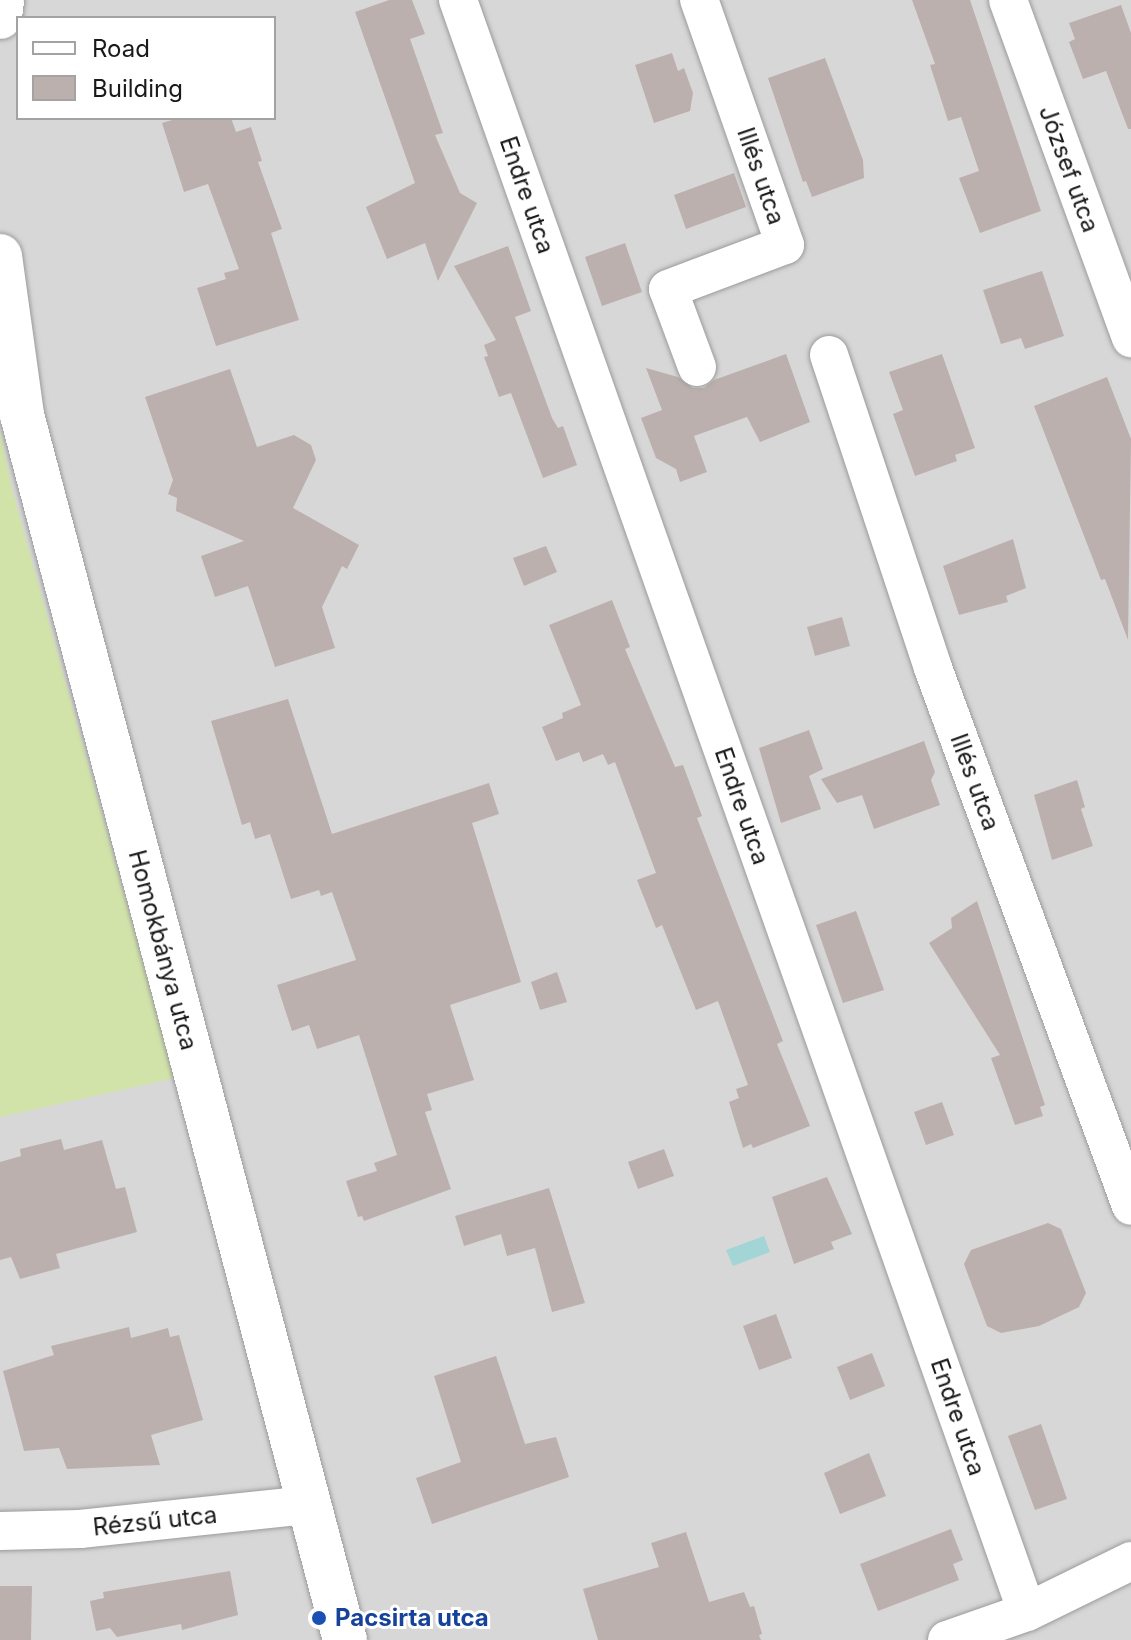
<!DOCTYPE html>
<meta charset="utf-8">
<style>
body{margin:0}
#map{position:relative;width:1131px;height:1640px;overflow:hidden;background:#ebe6e0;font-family:Inter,sans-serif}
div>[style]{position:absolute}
.residential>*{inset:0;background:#d8d7d8}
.grass>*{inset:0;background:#d1e3a9}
.water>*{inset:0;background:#a3d5d7}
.building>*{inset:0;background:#bbb0ad}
.roads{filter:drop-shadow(0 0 2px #9b9b9b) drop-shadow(0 0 2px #9b9b9b)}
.minor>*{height:38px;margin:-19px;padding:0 19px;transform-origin:19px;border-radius:19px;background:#fff}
.tertiary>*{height:44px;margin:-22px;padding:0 22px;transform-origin:22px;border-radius:22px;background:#fff}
.dots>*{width:22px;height:22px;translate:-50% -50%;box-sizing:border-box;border:4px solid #fff;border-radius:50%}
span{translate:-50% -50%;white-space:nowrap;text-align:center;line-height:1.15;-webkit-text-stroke:6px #fff;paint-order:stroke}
.street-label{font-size:24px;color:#1a1a1a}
.transit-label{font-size:24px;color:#164399;font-weight:700}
.left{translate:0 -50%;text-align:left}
.legend{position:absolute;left:16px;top:16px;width:260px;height:104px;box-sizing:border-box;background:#fff;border:2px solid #a3a3a3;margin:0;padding:10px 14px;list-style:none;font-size:24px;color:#1a1a1a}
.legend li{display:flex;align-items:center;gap:16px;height:40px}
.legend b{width:40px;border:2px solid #a3a3a3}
</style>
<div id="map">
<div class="residential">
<div style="clip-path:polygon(evenodd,0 0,1131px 0,1131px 1640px,0 1640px,0 0,18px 18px,274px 18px,274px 118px,18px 118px,18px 18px)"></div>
</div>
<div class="grass">
<div style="clip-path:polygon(0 429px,12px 489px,175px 1078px,0 1117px)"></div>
</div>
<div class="water">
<div style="clip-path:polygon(764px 1236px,770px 1252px,733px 1266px,726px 1250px)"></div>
</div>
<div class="building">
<div style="clip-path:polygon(389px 0,412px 0,425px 34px,410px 39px,443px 133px,435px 135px,460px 193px,477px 203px,438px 281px,425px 243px,387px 259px,366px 207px,415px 183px,355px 12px)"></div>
<div style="clip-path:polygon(912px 0,970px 0,1041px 211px,980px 233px,959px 178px,979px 171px,961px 117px,948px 121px,930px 65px,935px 64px)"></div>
<div style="clip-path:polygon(1121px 5px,1131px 33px,1131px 129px,1128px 129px,1106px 71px,1083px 79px,1069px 42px,1075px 39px,1069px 23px)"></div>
<div style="clip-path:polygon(672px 53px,678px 71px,684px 68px,693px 93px,690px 111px,654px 123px,635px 65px)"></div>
<div style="clip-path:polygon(825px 58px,863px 160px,864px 178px,812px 197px,806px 181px,803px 182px,768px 78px)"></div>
<div style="clip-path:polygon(179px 118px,231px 118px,236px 132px,251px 127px,262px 161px,258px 162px,282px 229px,271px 233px,299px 320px,216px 346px,197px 288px,226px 279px,224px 273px,239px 269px,208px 184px,184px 192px,162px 123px)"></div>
<div style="clip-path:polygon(734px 173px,746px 207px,686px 229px,674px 195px)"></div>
<div style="clip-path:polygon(625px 243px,642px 292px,602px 306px,585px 257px)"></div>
<div style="clip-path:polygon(508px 246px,531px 311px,515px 317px,552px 418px,558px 428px,563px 426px,577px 465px,543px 478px,511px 393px,499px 397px,484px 357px,488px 356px,484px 345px,496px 340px,454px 266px)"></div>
<div style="clip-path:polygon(1042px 271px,1064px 336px,1025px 349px,1021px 338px,1001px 344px,983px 290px)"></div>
<div style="clip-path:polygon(786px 354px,810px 422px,760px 442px,747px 417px,694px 436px,707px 472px,680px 482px,676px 469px,656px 458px,641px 418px,662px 410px,646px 368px,678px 377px,693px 388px,704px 388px,714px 380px)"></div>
<div style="clip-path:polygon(942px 354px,975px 448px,955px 455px,957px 461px,915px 476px,893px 414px,903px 410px,889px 372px)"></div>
<div style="clip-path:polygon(230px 369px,257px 447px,294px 435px,311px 445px,316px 460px,293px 508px,359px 545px,347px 569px,342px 566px,322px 607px,335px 648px,275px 667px,248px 586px,215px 597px,201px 556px,244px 541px,176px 511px,177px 498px,168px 494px,173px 480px,145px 397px)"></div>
<div style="clip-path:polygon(1107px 377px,1131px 439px,1128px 640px,1105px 579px,1101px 580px,1034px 406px)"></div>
<div style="clip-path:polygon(1013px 539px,1026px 588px,1006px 596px,1008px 602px,959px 615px,943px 566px)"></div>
<div style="clip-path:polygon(546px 546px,557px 572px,524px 586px,513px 558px)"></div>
<div style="clip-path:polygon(612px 600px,630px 647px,625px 649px,675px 767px,683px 765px,702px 816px,697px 818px,783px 1041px,777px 1044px,810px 1126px,753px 1148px,751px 1144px,743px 1148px,729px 1102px,739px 1098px,736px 1089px,748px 1085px,718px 1001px,696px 1010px,662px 925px,656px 928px,637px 880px,656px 873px,615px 762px,608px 765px,603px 754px,583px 762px,579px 752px,556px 761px,542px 727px,563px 718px,562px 713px,581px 705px,549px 625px)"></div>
<div style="clip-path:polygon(842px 617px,850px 646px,815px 656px,807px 627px)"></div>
<div style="clip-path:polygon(288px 699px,332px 834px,489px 783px,499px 814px,472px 823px,521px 982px,450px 1005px,474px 1080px,427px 1094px,432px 1110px,425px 1112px,451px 1189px,364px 1221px,362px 1216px,358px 1217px,346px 1181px,377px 1171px,374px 1163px,397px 1155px,359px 1035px,317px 1049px,309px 1025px,292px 1031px,277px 985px,356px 960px,332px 892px,321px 896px,319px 890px,291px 899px,270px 834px,255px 839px,250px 822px,242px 825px,211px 721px)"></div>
<div style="clip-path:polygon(809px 730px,823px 769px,809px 776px,821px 809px,781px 823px,759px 748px)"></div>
<div style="clip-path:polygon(924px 741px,935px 772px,931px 780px,940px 805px,874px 829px,862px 795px,837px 803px,821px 779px)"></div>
<div style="clip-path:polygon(1077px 780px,1085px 807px,1081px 809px,1093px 846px,1052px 860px,1034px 795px)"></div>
<div style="clip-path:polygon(977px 901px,1045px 1105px,1040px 1107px,1043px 1116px,1015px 1125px,991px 1058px,1000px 1055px,929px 943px,952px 928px,951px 918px)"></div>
<div style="clip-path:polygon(856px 911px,884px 990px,843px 1003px,816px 925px)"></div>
<div style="clip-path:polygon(557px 972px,567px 1002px,540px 1010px,531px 982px)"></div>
<div style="clip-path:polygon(942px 1102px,954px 1135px,926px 1145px,914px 1112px)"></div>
<div style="clip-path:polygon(61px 1139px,64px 1150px,102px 1140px,116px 1189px,125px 1187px,137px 1232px,56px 1254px,60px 1268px,20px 1279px,11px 1257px,0 1260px,0 1162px,21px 1156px,20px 1149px)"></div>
<div style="clip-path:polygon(664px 1149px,674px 1176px,638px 1189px,628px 1162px)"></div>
<div style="clip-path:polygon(827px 1177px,852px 1234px,831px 1242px,834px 1249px,794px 1264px,772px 1197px)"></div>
<div style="clip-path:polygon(549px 1188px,585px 1303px,552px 1312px,535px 1248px,507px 1256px,501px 1234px,464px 1246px,455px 1216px)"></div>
<div style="clip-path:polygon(1048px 1223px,1061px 1229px,1086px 1293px,1079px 1307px,1039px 1326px,1001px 1333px,987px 1326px,964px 1264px,971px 1250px)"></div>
<div style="clip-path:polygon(776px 1314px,792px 1358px,759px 1370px,743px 1326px)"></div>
<div style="clip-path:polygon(129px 1327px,131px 1338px,168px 1328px,170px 1337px,179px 1335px,203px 1420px,151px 1435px,160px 1465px,67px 1469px,59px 1448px,24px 1451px,3px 1371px,54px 1355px,51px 1346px)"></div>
<div style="clip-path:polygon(872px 1353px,885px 1386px,850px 1400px,837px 1367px)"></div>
<div style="clip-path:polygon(496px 1356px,525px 1444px,556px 1437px,569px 1477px,432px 1524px,416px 1478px,461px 1462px,434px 1376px)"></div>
<div style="clip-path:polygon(1041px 1424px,1067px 1499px,1035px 1510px,1008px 1436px)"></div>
<div style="clip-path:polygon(869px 1453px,886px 1496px,840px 1514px,824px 1473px)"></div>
<div style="clip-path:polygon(951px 1529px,963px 1560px,953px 1564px,959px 1580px,878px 1611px,860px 1564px)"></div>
<div style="clip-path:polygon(686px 1532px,709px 1602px,744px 1592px,750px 1607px,754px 1606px,762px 1634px,759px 1635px,761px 1640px,598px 1640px,583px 1589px,659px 1567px,651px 1543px)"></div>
<div style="clip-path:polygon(230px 1571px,238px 1615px,182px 1630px,181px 1624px,117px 1637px,110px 1628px,96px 1631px,90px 1601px,104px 1598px,103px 1592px)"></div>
<div style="clip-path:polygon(0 1586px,32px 1586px,31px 1640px,0 1640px)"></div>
</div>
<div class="roads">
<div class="minor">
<div style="left:458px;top:0;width:1709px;rotate:70.56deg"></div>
<div style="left:1008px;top:0;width:360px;rotate:70deg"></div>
<div style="left:829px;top:355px;width:330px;rotate:71.6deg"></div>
<div style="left:933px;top:668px;width:573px;rotate:69.79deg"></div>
<div style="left:697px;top:367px;width:83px;rotate:-110.4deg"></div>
<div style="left:668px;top:289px;width:125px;rotate:-20.6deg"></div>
<div style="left:785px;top:245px;width:260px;rotate:-109.3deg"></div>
<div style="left:0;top:1531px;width:80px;rotate:-1.4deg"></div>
<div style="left:80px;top:1529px;width:230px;rotate:-6deg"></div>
<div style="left:947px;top:1640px;width:85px;rotate:-19.3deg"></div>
<div style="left:1027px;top:1612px;width:116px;rotate:-26.1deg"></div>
</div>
<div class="tertiary">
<div style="left:0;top:17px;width:17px;rotate:-83deg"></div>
<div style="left:0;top:256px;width:161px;rotate:82.1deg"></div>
<div style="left:22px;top:415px;width:1267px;rotate:75.23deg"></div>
</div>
</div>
<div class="dots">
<div style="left:319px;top:1618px;background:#1a4fb4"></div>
</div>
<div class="street-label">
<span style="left:1069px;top:169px;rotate:70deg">József utca</span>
<span style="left:761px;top:176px;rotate:71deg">Illés utca</span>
<span style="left:527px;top:195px;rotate:71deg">Endre utca</span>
<span style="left:975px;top:782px;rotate:70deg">Illés utca</span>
<span style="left:742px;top:806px;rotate:71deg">Endre utca</span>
<span style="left:163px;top:950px;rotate:75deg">Homokbánya utca</span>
<span style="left:958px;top:1417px;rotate:71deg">Endre utca</span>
<span style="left:155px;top:1521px;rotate:-6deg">Rézsű utca</span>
</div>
<div class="transit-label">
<span class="left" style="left:335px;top:1618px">Pacsirta utca</span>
</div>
<ul class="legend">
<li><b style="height:10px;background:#fff"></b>Road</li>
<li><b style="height:22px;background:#bbb0ad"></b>Building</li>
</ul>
</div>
